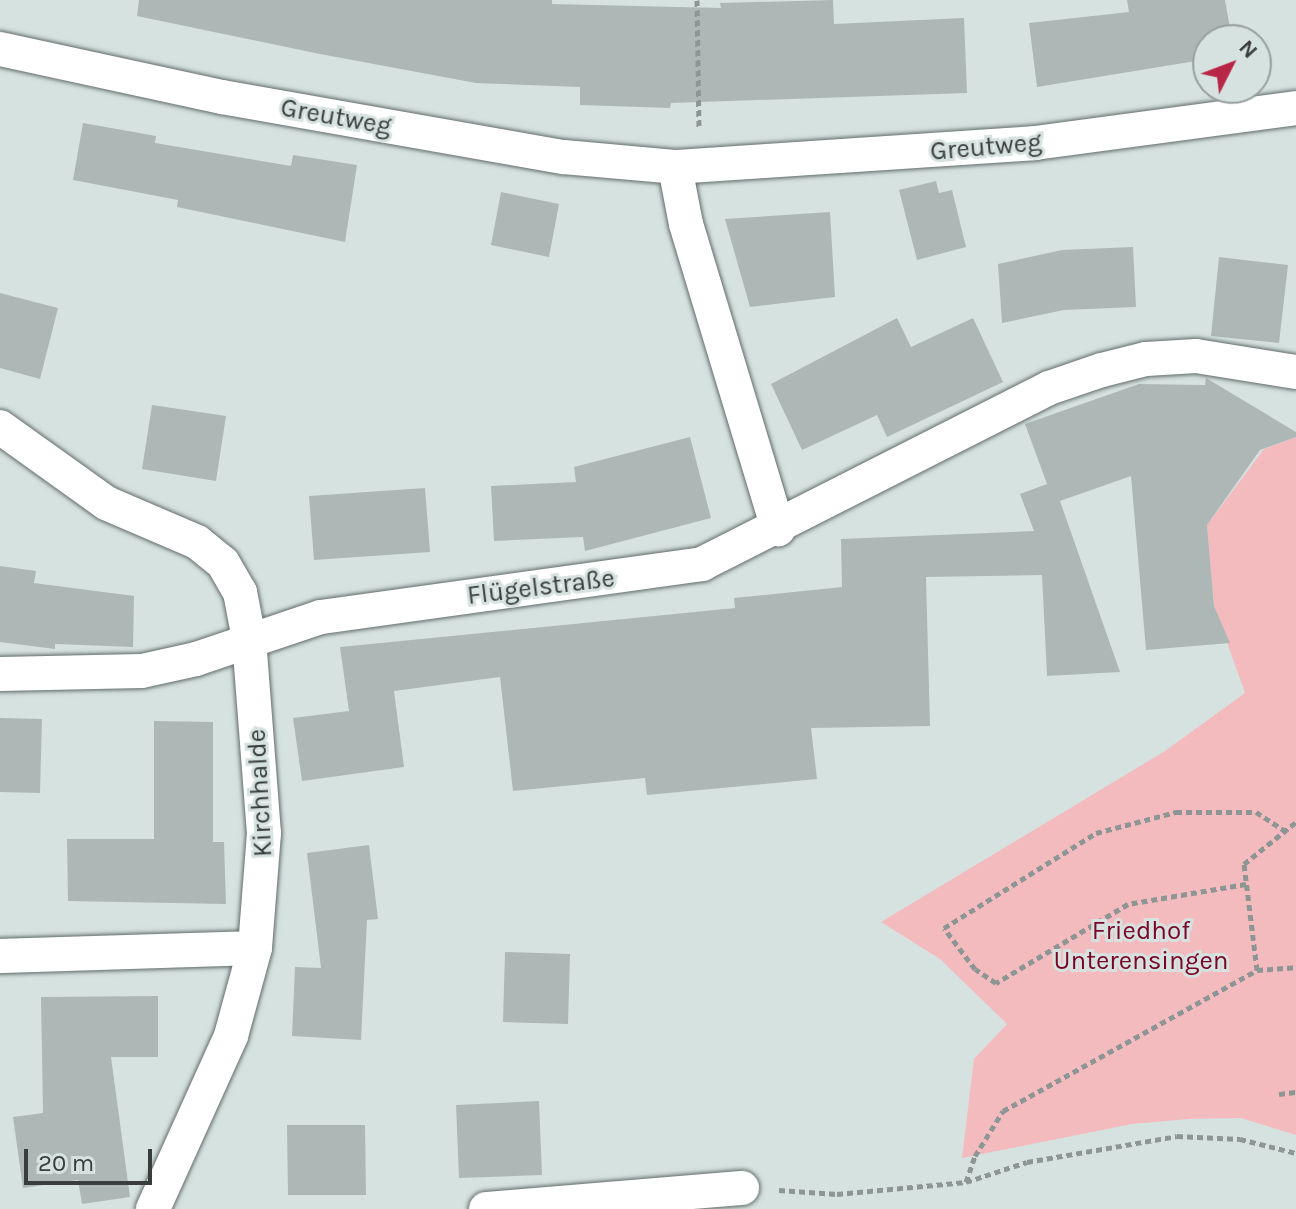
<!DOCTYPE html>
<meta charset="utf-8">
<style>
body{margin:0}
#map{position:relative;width:1296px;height:1209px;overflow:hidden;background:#d6e2e0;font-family:Karla,sans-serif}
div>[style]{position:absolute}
.green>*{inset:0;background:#f4bbbe}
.building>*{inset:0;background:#adb8b6}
.path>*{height:5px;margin-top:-2.5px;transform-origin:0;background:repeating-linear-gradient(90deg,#8d9694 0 6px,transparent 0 10px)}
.roads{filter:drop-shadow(0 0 2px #626c6a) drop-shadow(0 0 2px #626c6a)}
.minor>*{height:34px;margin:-17px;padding:0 17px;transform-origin:17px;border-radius:17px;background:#fff}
span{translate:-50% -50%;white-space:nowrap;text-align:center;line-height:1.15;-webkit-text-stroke:6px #d6e2e0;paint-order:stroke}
.street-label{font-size:26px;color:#393e3d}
.park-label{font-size:26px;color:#7a0527}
.north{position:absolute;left:1192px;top:24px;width:80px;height:80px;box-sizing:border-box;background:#d6e2e0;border:2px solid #97a09f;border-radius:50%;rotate:48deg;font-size:22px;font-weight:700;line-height:32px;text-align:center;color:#393e3d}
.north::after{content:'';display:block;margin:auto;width:28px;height:36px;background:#b82746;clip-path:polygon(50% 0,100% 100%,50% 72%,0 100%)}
.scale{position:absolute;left:24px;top:1149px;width:128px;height:36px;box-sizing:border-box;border:4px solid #393e3d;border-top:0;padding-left:10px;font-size:24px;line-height:28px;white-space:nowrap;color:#393e3d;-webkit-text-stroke:6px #d6e2e0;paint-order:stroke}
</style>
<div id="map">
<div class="green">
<div style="clip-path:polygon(1296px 437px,1296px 1135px,1241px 1118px,1189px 1119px,1132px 1124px,962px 1158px,974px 1059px,1007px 1024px,940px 959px,881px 922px,1165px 751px,1245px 693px,1214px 606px,1207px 525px,1264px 449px)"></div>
</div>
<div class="building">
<div style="clip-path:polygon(139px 0,552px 0,552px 4px,721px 8px,720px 3px,833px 0,834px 24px,964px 18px,967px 93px,671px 103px,670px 108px,580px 105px,580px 87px,476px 83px,320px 54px,137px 16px)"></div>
<div style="clip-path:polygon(1127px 0,1225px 0,1232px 40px,1208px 40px,1208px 59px,1037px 87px,1029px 23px,1129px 12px)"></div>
<div style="clip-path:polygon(83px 123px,156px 136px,155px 143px,291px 166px,293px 155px,357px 165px,345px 242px,177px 207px,178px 200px,73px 180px)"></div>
<div style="clip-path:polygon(936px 181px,939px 193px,952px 190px,966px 247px,917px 260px,899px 190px)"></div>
<div style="clip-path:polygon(501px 192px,559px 204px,549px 257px,491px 245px)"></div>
<div style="clip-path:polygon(830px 212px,835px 297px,750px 307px,725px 219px)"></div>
<div style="clip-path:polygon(1133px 247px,1136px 307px,1064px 310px,1002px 323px,998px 264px,1062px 250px)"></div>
<div style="clip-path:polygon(1219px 257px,1288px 265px,1279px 343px,1211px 336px)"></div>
<div style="clip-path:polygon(0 293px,58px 308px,40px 379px,0 368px)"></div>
<div style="clip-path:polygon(897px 318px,911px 347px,973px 318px,1003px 382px,887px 437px,877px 415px,802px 450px,771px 384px)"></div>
<div style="clip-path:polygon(1206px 378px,1296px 432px,1296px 437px,1260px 450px,1207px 525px,1214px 606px,1230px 643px,1146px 650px,1131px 476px,1060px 501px,1120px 672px,1047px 676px,1042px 575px,926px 577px,930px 726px,811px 728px,817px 779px,647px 795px,645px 778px,513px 791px,500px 677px,394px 691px,404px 767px,302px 781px,293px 718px,349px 711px,340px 647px,735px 608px,734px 598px,842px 587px,841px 539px,1034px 531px,1020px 494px,1047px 484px,1025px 424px,1139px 384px,1205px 385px)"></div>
<div style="clip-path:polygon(152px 405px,226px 416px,216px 481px,142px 469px)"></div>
<div style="clip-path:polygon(690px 437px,711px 518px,585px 551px,583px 537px,494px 541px,491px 486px,576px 482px,574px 467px)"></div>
<div style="clip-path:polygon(425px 488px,430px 552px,314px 560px,309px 496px)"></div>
<div style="clip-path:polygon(0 566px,36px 571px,34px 583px,134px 596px,133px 647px,55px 644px,55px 649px,0 642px)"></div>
<div style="clip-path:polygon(0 718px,42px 719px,40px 793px,0 792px)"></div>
<div style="clip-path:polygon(154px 721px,213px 722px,213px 842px,224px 842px,226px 904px,68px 901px,67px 839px,154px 839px)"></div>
<div style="clip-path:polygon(369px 845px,378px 919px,367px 920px,361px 1040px,292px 1036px,295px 967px,321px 968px,307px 853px)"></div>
<div style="clip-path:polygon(505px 952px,570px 954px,568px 1024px,503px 1022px)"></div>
<div style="clip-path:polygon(158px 996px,158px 1057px,111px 1057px,130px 1197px,82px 1204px,78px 1180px,23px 1188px,13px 1117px,43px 1113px,41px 997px)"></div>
<div style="clip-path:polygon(539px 1101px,542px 1175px,459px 1178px,456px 1105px)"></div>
<div style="clip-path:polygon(287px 1125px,365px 1125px,366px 1195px,288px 1195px)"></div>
</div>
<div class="path">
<div style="left:697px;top:0;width:127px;rotate:89.1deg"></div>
<div style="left:1246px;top:884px;width:120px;rotate:170.4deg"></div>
<div style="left:1128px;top:904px;width:154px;rotate:149.1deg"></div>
<div style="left:996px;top:983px;width:25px;rotate:-146deg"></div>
<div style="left:975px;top:969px;width:51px;rotate:-127.1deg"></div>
<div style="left:944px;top:928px;width:179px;rotate:-32deg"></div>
<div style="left:1096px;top:833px;width:83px;rotate:-14.7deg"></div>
<div style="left:1176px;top:812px;width:80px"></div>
<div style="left:1256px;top:812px;width:35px;rotate:33deg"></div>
<div style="left:1257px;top:970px;width:107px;rotate:-97deg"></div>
<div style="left:1244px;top:864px;width:67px;rotate:-38.9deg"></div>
<div style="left:1279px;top:1094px;width:17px;rotate:-7deg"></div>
<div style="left:966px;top:1182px;width:28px;rotate:-71deg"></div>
<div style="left:975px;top:1156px;width:53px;rotate:-58.1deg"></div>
<div style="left:1003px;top:1111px;width:291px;rotate:-29deg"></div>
<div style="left:1257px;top:970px;width:39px;rotate:-4deg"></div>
<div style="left:779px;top:1190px;width:58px;rotate:3.9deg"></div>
<div style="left:837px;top:1194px;width:130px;rotate:-5.3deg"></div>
<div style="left:966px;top:1182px;width:64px;rotate:-18.2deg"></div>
<div style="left:1027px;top:1162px;width:152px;rotate:-9.8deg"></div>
<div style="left:1177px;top:1136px;width:63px;rotate:2.7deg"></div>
<div style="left:1240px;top:1139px;width:58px;rotate:14deg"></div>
</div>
<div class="roads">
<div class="minor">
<div style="left:0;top:49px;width:227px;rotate:12.2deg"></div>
<div style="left:222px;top:97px;width:347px;rotate:10deg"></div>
<div style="left:564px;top:157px;width:111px;rotate:5.1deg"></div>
<div style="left:675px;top:167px;width:361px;rotate:-3.8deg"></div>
<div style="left:1035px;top:143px;width:263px;rotate:-7.6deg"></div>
<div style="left:675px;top:167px;width:58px;rotate:79.1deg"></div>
<div style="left:686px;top:224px;width:319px;rotate:73.2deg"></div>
<div style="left:0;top:427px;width:130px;rotate:35.6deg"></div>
<div style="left:106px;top:503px;width:99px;rotate:23.2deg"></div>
<div style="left:197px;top:542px;width:33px;rotate:39deg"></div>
<div style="left:223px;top:563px;width:34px;rotate:60deg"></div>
<div style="left:240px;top:592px;width:48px;rotate:79.2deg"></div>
<div style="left:249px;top:639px;width:195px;rotate:85.6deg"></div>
<div style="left:264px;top:833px;width:115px;rotate:94.5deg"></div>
<div style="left:255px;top:948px;width:91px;rotate:105.3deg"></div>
<div style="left:231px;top:1036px;width:190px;rotate:114.3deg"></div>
<div style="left:0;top:674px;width:142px;rotate:-1.2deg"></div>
<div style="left:142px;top:671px;width:55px;rotate:-12.5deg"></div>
<div style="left:196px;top:659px;width:132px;rotate:-18.6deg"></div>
<div style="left:321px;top:617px;width:385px;rotate:-7.9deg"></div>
<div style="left:702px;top:564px;width:389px;rotate:-26.9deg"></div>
<div style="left:1049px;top:388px;width:56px;rotate:-18.8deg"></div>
<div style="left:1102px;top:370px;width:45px;rotate:-14deg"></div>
<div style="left:1146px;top:359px;width:50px;rotate:-3.4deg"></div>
<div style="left:1196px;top:356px;width:101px;rotate:9.1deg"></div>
<div style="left:0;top:956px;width:255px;rotate:-1.8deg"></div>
<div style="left:486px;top:1209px;width:257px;rotate:-4.7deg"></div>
</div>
</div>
<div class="street-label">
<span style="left:336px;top:117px;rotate:10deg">Greutweg</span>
<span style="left:986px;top:147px;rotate:-5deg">Greutweg</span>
<span style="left:541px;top:587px;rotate:-7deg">Flügelstraße</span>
<span style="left:260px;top:793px;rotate:-93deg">Kirchhalde</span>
</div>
<div class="park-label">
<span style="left:1141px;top:946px">Friedhof<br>Unterensingen</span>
</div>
<div class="north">N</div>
<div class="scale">20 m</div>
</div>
